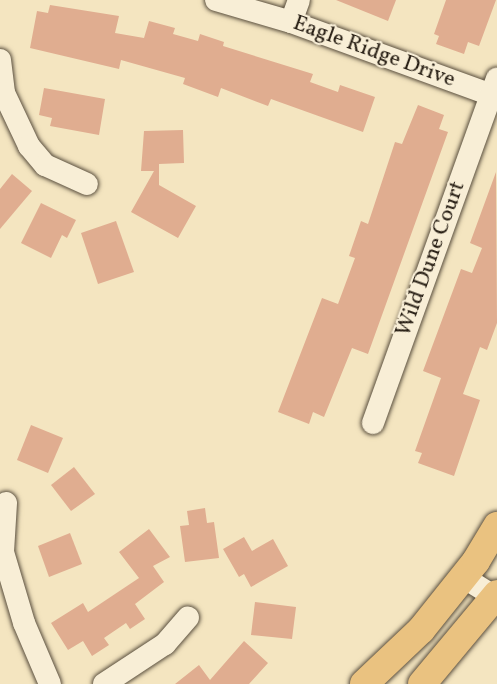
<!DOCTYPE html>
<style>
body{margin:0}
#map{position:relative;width:497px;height:684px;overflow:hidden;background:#f4e5c0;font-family:Vollkorn,serif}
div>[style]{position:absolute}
.building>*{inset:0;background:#e0ad90}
.roads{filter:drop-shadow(0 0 2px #5a4f3e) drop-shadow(0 0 2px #5a4f3e)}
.minor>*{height:22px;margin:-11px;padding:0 11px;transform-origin:11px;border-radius:11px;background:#f8eed6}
.major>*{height:28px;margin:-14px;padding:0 14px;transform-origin:14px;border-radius:14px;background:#eac280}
span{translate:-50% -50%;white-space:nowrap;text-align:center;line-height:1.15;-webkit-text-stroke:4.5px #f8eed6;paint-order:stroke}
.street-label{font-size:22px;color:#261d13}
</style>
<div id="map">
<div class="building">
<div style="clip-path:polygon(336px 0,396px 0,388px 21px)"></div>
<div style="clip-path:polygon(446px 0,496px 0,479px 46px,468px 42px,464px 54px,436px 44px,439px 36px,434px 34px)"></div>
<div style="clip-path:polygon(50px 5px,119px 16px,115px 33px,144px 38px,149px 21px,175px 28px,173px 34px,198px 41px,200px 34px,224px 42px,223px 46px,313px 74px,310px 82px,338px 92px,340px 85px,375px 97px,363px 132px,271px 99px,268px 106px,221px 88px,218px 97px,183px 84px,185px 78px,121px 60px,119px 69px,30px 48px,37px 11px,48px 13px)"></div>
<div style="clip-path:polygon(44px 88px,105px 99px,99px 135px,50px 126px,52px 118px,39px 115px)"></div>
<div style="clip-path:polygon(418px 105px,444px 115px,439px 129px,448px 132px,368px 354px,352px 348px,324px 417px,313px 412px,309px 424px,278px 412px,322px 298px,338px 304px,355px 258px,349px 256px,361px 221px,368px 224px,395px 142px,402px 144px)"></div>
<div style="clip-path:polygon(183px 130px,184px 163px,159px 164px,159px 185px,196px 206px,178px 238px,131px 212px,154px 171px,141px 171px,144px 131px)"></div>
<div style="clip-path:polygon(496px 172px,497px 323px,487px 350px,480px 347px,463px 394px,480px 400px,454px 476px,418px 463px,422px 453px,415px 451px,441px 378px,423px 371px,461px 269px,472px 273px,482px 248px,470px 243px)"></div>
<div style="clip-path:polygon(12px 174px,32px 191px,0 229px,0 189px)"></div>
<div style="clip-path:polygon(41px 203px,76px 220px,67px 238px,62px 235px,51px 258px,21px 243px)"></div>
<div style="clip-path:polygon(116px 221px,134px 272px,98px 284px,81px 233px)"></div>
<div style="clip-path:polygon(31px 425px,63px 438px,48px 473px,17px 460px)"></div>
<div style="clip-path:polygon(74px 467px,95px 494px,71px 511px,51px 485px)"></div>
<div style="clip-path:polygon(205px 508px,207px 523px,214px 522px,219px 558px,185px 562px,180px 526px,189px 525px,187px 511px)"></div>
<div style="clip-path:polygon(149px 529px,170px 557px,153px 566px,164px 582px,135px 604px,145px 619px,130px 629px,126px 623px,104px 638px,109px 645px,92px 656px,83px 641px,68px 650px,51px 623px,83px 603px,88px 612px,139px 578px,119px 552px)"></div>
<div style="clip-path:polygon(70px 533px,82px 564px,49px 577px,38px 546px)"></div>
<div style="clip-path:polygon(244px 537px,252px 551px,273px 539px,288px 566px,251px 587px,244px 574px,239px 577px,223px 549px)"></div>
<div style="clip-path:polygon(255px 602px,296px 607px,292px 639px,251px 635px)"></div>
<div style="clip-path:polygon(244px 641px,268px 663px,249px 684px,175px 684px,199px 665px,210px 680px)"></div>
</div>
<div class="roads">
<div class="minor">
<div style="left:216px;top:0;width:78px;rotate:16.3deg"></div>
<div style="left:291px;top:22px;width:219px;rotate:20deg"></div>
<div style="left:291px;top:22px;width:23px;rotate:-70deg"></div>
<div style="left:0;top:60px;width:33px;rotate:83deg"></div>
<div style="left:4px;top:93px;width:59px;rotate:64.7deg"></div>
<div style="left:29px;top:146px;width:25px;rotate:50deg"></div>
<div style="left:45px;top:165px;width:46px;rotate:24.3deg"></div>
<div style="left:373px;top:423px;width:366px;rotate:-70.2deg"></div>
<div style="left:6px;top:503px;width:49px;rotate:93.5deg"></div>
<div style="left:3px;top:552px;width:74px;rotate:73.5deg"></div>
<div style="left:24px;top:623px;width:66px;rotate:66.9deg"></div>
<div style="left:463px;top:577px;width:40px;rotate:32deg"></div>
<div style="left:104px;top:684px;width:73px;rotate:-33.3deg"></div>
<div style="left:165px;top:644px;width:35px;rotate:-49deg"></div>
</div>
<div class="major">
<div style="left:364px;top:684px;width:79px;rotate:-43.5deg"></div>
<div style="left:421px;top:630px;width:88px;rotate:-51.4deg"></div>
<div style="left:476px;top:561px;width:41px;rotate:-59deg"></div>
<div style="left:422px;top:684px;width:117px;rotate:-50.2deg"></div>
</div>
</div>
<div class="street-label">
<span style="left:374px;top:52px;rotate:20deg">Eagle Ridge Drive</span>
<span style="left:431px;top:259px;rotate:-70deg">Wild Dune Court</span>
</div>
</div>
